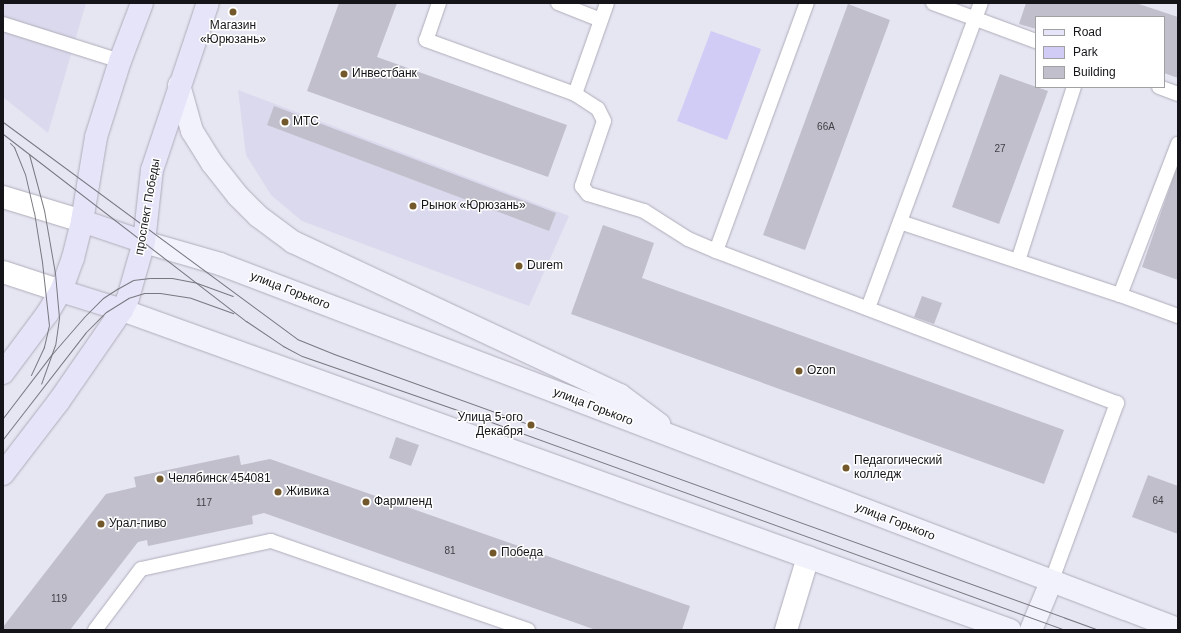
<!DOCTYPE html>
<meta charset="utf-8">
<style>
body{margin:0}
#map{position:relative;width:1181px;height:633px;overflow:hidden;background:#e6e5f2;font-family:Helvetica,sans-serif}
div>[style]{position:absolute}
.built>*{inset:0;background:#dbd9ed}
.green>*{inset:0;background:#d0ccf5}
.building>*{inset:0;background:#c0bfcb}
.roads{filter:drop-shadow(0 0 1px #aeadb9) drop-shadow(0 0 1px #aeadb9)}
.service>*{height:14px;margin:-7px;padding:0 7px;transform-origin:7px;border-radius:7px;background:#fff}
.minor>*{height:22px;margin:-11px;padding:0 11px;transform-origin:11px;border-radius:11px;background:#fff}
.tertiary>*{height:22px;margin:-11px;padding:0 11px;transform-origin:11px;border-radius:11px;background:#fff}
.secondary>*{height:22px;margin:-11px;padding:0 11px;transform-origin:11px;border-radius:11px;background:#f2f2fc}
.primary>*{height:22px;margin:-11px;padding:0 11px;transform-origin:11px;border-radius:11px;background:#e6e4f9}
.tram>*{height:1px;margin:-0.5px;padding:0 0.5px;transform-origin:0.5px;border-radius:0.5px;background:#787880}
.dots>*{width:11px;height:11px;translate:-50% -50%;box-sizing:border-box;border:2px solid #fff;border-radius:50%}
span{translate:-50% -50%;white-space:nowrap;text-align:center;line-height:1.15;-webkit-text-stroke:3px #fff;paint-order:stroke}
.number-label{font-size:10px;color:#404046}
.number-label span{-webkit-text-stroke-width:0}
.poi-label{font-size:12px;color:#151519}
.left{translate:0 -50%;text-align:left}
.right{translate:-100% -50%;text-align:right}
.street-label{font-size:12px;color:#151519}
.frame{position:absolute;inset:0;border:4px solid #151519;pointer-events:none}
.legend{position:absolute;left:1035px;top:16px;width:130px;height:72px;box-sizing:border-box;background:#fff;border:1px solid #a1a1a3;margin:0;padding:5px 7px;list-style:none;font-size:12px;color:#151519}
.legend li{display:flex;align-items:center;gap:8px;height:20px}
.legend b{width:20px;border:1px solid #a1a1a3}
</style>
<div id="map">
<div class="built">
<div style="clip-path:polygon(3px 3px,86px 3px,48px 133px,3px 97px)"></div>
<div style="clip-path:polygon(238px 90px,569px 216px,529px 306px,302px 221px,271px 195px,246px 155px)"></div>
</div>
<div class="green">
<div style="clip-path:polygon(711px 31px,761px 49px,727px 140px,677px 121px)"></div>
</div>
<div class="building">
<div style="clip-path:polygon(339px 3px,397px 3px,377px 57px,567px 125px,548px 177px,307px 91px)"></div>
<div style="clip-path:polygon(1026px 3px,1136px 3px,1178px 17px,1178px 78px,1164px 73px,1164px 17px,1036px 17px,1036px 29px,1019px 24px)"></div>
<div style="clip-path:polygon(848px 4px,890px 20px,805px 250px,763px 235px)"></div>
<div style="clip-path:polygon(1000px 74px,1048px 91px,999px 224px,952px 207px)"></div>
<div style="clip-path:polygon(274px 106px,556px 213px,549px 231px,267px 125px)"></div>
<div style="clip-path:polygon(1178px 164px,1178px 280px,1142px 267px)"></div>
<div style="clip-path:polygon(603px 225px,654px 243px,642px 278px,1064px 430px,1044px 484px,571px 314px)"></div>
<div style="clip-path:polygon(922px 296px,942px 303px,934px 324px,914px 317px)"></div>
<div style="clip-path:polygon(396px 437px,419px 445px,411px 466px,389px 458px)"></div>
<div style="clip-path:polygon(239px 455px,241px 465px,270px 459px,690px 606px,682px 630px,596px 630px,264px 513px,252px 516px,253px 524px,148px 546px,147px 540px,138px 542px,70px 630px,3px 630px,3px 627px,106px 494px,136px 487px,134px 477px)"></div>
<div style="clip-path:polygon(1148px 475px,1178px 486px,1178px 534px,1132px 517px)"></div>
</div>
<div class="roads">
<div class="service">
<div style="left:439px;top:3px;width:39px;rotate:109deg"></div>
<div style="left:426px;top:40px;width:158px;rotate:19.9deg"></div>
<div style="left:575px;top:94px;width:27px;rotate:33deg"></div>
<div style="left:598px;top:109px;width:13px;rotate:63deg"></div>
<div style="left:604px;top:121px;width:69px;rotate:108.7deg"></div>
<div style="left:582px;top:186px;width:10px;rotate:53deg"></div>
<div style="left:588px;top:194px;width:59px;rotate:16.9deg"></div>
<div style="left:644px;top:211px;width:52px;rotate:32.5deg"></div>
<div style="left:688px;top:239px;width:30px;rotate:23deg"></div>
<div style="left:716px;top:251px;width:429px;rotate:20.8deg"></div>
<div style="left:1117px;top:403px;width:191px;rotate:110.2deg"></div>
<div style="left:558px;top:3px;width:46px;rotate:21.6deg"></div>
<div style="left:933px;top:3px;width:110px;rotate:20.3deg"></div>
<div style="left:3px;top:24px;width:123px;rotate:17.5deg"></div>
<div style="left:1159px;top:87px;width:20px;rotate:20deg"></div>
<div style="left:575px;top:94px;width:96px;rotate:-70.6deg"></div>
<div style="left:900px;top:222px;width:232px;rotate:18.4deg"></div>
<div style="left:1120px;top:295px;width:62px;rotate:19.9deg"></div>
<div style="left:716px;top:251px;width:264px;rotate:-69.9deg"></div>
<div style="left:1018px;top:261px;width:183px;rotate:-72.2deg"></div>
<div style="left:1120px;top:295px;width:162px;rotate:-69deg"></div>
<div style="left:868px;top:308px;width:325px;rotate:-69.7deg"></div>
<div style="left:95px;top:630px;width:76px;rotate:-53deg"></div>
<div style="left:141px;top:569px;width:133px;rotate:-12.2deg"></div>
<div style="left:271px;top:541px;width:272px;rotate:19.1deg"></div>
</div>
<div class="minor">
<div style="left:786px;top:630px;width:76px;rotate:-73.2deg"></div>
</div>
<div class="tertiary">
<div style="left:3px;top:197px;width:83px;rotate:16.9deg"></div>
<div style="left:3px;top:272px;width:61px;rotate:18.1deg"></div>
</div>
<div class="secondary">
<div style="left:179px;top:85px;width:48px;rotate:74.2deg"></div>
<div style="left:192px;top:131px;width:38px;rotate:58deg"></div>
<div style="left:212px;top:163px;width:42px;rotate:51.8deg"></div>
<div style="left:238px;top:196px;width:28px;rotate:45deg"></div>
<div style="left:258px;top:216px;width:44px;rotate:36.6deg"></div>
<div style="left:293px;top:242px;width:361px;rotate:25.1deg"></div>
<div style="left:620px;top:395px;width:49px;rotate:36.6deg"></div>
<div style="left:144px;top:242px;width:79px;rotate:16.1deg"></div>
<div style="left:220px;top:264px;width:1025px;rotate:20.86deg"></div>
<div style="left:122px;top:310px;width:944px;rotate:19.82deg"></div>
<div style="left:1031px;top:630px;width:52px;rotate:-67.4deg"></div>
</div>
<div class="primary">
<div style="left:82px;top:221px;width:65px;rotate:18.7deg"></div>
<div style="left:61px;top:291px;width:64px;rotate:17.3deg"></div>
<div style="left:3px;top:373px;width:74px;rotate:-53.3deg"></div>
<div style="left:47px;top:314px;width:27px;rotate:-59deg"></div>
<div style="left:61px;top:291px;width:35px;rotate:-70deg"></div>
<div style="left:73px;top:258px;width:38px;rotate:-76deg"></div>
<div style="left:82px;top:221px;width:85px;rotate:-80.5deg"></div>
<div style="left:96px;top:137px;width:80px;rotate:-72.5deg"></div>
<div style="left:120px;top:61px;width:62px;rotate:-69.2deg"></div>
<div style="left:3px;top:474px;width:92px;rotate:-52.5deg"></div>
<div style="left:59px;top:401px;width:111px;rotate:-55.3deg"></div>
<div style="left:122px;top:310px;width:13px;rotate:-63deg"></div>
<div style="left:128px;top:298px;width:58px;rotate:-74.1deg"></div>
<div style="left:144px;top:242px;width:72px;rotate:-83.7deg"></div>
<div style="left:152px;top:170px;width:176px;rotate:-71.5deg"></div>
</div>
</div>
<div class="tram">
<div style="left:3px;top:122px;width:365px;rotate:36.4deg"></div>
<div style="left:297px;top:339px;width:40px;rotate:22deg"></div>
<div style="left:334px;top:354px;width:813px;rotate:19.84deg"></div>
<div style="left:3px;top:134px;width:307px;rotate:37.6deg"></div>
<div style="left:246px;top:321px;width:45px;rotate:34deg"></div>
<div style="left:283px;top:346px;width:21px;rotate:28deg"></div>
<div style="left:302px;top:356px;width:188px;rotate:19.2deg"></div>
<div style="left:480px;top:418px;width:622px;rotate:19.92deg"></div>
<div style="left:10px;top:143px;width:6px;rotate:45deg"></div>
<div style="left:14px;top:147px;width:29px;rotate:68deg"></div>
<div style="left:25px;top:174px;width:39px;rotate:77deg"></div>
<div style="left:34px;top:212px;width:51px;rotate:80.9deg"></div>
<div style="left:42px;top:262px;width:63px;rotate:83.7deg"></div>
<div style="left:49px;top:325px;width:23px;rotate:103deg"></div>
<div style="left:44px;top:347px;width:31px;rotate:115deg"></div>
<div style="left:29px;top:154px;width:58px;rotate:75deg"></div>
<div style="left:44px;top:210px;width:64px;rotate:80.1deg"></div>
<div style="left:55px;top:273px;width:45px;rotate:84.9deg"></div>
<div style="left:59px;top:318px;width:27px;rotate:98deg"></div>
<div style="left:55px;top:345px;width:41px;rotate:109.7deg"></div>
<div style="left:3px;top:418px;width:81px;rotate:-52.6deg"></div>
<div style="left:52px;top:354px;width:49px;rotate:-49.1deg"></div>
<div style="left:84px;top:317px;width:27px;rotate:-45deg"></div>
<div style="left:103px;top:298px;width:17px;rotate:-33deg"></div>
<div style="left:117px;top:289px;width:18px;rotate:-29deg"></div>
<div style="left:133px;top:280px;width:17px;rotate:-7deg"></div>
<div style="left:150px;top:278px;width:22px"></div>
<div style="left:172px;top:278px;width:25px;rotate:11deg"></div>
<div style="left:197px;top:283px;width:38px;rotate:20deg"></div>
<div style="left:3px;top:439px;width:135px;rotate:-52.2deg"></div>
<div style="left:86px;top:332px;width:28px;rotate:-45deg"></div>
<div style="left:106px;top:312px;width:26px;rotate:-32deg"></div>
<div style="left:128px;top:298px;width:17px;rotate:-17deg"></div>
<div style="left:144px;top:293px;width:16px"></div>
<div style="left:160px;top:293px;width:31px;rotate:9deg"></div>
<div style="left:191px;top:298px;width:45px;rotate:19.7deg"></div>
</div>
<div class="dots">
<div style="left:233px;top:12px;background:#72582a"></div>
<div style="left:344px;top:74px;background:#72582a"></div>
<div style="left:285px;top:122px;background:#72582a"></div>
<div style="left:413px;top:206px;background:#72582a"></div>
<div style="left:519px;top:266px;background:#72582a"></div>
<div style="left:799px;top:371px;background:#72582a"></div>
<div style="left:531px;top:425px;background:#72582a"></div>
<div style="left:846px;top:468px;background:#72582a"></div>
<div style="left:160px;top:479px;background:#72582a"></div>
<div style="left:278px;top:492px;background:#72582a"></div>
<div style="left:366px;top:502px;background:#72582a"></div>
<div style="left:101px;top:524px;background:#72582a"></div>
<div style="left:493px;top:553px;background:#72582a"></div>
</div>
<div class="number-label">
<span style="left:826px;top:127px">66А</span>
<span style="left:1000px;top:149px">27</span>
<span style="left:1158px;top:501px">64</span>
<span style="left:204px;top:503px">117</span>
<span style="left:450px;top:551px">81</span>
<span style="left:59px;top:599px">119</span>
</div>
<div class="poi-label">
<span style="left:233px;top:33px">Магазин<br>«Юрюзань»</span>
<span class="left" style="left:352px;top:74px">Инвестбанк</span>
<span class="left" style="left:293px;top:122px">МТС</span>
<span class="left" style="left:421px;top:206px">Рынок «Юрюзань»</span>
<span class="left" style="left:527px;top:266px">Durem</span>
<span class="left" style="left:807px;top:371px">Ozon</span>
<span class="right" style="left:523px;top:425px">Улица 5-ого<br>Декабря</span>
<span class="left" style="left:854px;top:468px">Педагогический<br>колледж</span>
<span class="left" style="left:168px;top:479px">Челябинск 454081</span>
<span class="left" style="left:286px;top:492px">Живика</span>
<span class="left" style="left:374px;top:502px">Фармленд</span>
<span class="left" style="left:109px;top:524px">Урал-пиво</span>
<span class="left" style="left:501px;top:553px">Победа</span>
</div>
<div class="street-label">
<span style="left:148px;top:207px;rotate:-80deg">проспект Победы</span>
<span style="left:290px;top:291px;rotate:21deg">улица Горького</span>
<span style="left:593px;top:407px;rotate:21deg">улица Горького</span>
<span style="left:895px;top:522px;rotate:21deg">улица Горького</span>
</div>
<div class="frame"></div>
<ul class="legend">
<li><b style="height:5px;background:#e6e4f9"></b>Road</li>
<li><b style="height:11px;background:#d0ccf5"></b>Park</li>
<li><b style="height:11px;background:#c0bfcb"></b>Building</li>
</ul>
</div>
